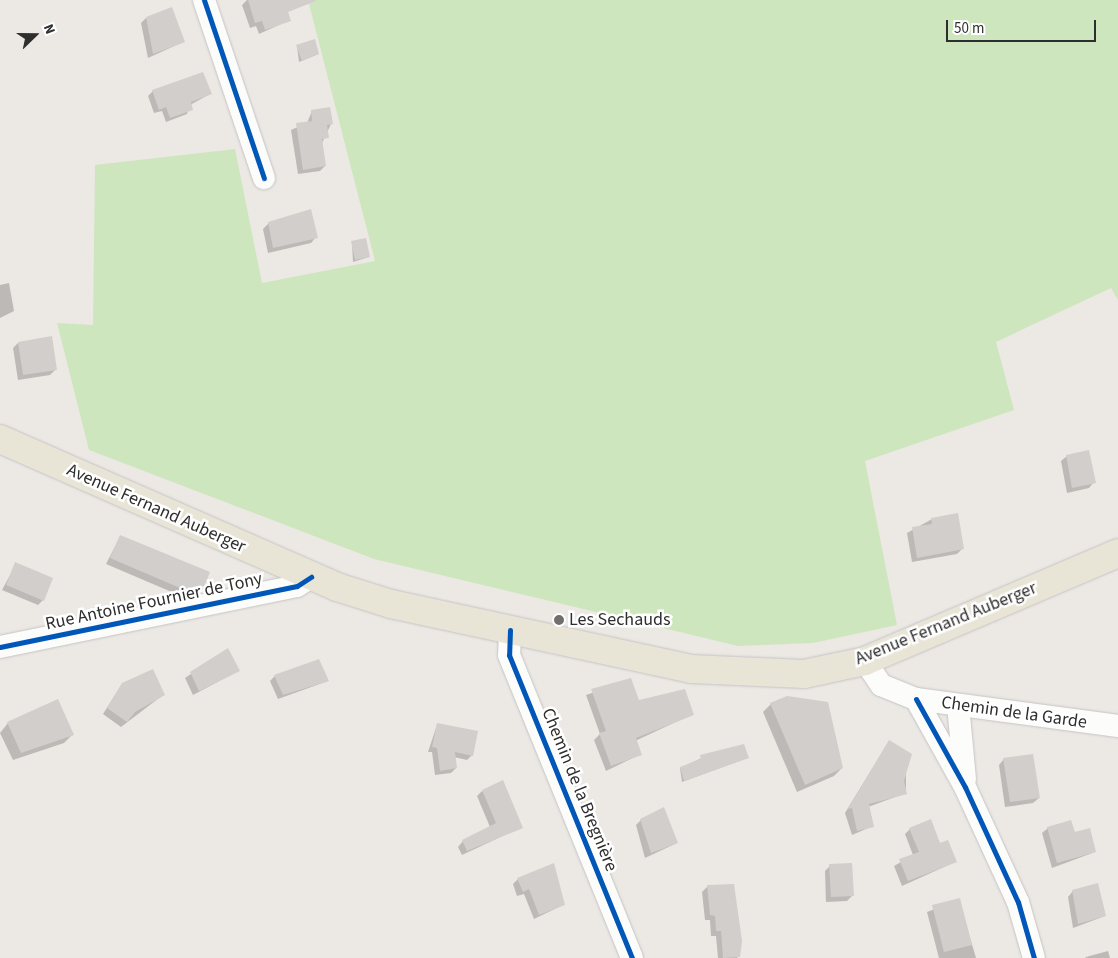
<!DOCTYPE html>
<meta charset="utf-8">
<style>
body{margin:0}
#map{position:relative;width:1118px;height:958px;overflow:hidden;background:#ece8e4;font-family:"Source Sans 3",sans-serif}
div>[style]{position:absolute}
.green>*{inset:0;background:#cee6be}
.shadow>*{inset:0;background:#0003}
.building>*{inset:0;background:#d1cecb}
.roads{filter:drop-shadow(0 0 1px #c5c4c5) drop-shadow(0 0 1px #c5c4c5)}
.minor>*{height:22px;margin:-11px;padding:0 11px;transform-origin:11px;border-radius:11px;background:#fcfcfb}
.primary>*{height:28px;margin:-14px;padding:0 14px;transform-origin:14px;border-radius:14px;background:#e8e4d6}
.cycleway>*{height:5px;margin:-2.5px;padding:0 2.5px;transform-origin:2.5px;border-radius:2.5px;background:#0057b8}
.dots>*{width:14px;height:14px;translate:-50% -50%;box-sizing:border-box;border:2px solid #fff;border-radius:50%}
span{translate:-50% -50%;white-space:nowrap;text-align:center;line-height:1.15;-webkit-text-stroke:5px #fff;paint-order:stroke}
.street-label{font-size:18px;color:#2e2e2e}
.poi-label{font-size:18px;color:#2e2e2e}
.left{translate:0 -50%;text-align:left}
.north{position:absolute;left:10px;top:10px;width:50px;height:50px;-webkit-text-stroke:4px #fff;paint-order:stroke;rotate:68deg;font-size:14px;font-weight:700;line-height:20px;text-align:center;color:#2e2e2e}
.north::after{content:'';display:block;margin:auto;width:18px;height:22px;background:#2e2e2e;clip-path:polygon(50% 0,100% 100%,50% 72%,0 100%)}
.scale{position:absolute;left:946px;top:20px;width:150px;height:22px;box-sizing:border-box;border:2px solid #2e2e2e;border-top:0;padding-left:6px;font-size:15px;line-height:18px;white-space:nowrap;color:#2e2e2e;-webkit-text-stroke:4px #fff;paint-order:stroke}
</style>
<div id="map">
<div class="green">
<div style="clip-path:polygon(308px 0,1118px 0,1118px 300px,1111px 288px,996px 342px,1014px 410px,865px 461px,897px 625px,813px 643px,738px 646px,374px 559px,89px 450px,57px 323px,93px 325px,95px 165px,235px 149px,262px 283px,375px 261px)"></div>
</div>
<div class="shadow">
<div style="clip-path:polygon(247px 0,284px 0,290px 20px,259px 34px,256px 26px,250px 28px,242px 5px)"></div>
<div style="clip-path:polygon(146px 18px,183px 42px,148px 58px,141px 23px)"></div>
<div style="clip-path:polygon(297px 46px,318px 54px,299px 62px)"></div>
<div style="clip-path:polygon(153px 91px,210px 94px,190px 105px,187px 114px,166px 122px,162px 111px,154px 113px,148px 96px)"></div>
<div style="clip-path:polygon(312px 111px,331px 124px,322px 143px,325px 166px,320px 171px,298px 174px,291px 130px,307px 123px)"></div>
<div style="clip-path:polygon(269px 223px,316px 237px,311px 243px,268px 253px,263px 229px)"></div>
<div style="clip-path:polygon(352px 243px,369px 257px,353px 262px)"></div>
<div style="clip-path:polygon(9px 283px,14px 311px,0 318px,0 285px)"></div>
<div style="clip-path:polygon(18px 343px,56px 369px,50px 375px,18px 380px,13px 348px)"></div>
<div style="clip-path:polygon(1067px 456px,1094px 482px,1089px 488px,1067px 493px,1061px 461px)"></div>
<div style="clip-path:polygon(932px 519px,963px 548px,957px 554px,912px 562px,907px 533px)"></div>
<div style="clip-path:polygon(120px 537px,201px 591px,188px 599px,106px 564px)"></div>
<div style="clip-path:polygon(16px 564px,43px 600px,38px 605px,2px 590px)"></div>
<div style="clip-path:polygon(228px 649px,238px 671px,193px 695px,185px 678px)"></div>
<div style="clip-path:polygon(275px 676px,328px 681px,278px 699px,270px 681px)"></div>
<div style="clip-path:polygon(631px 680px,638px 702px,693px 714px,635px 741px,641px 754px,606px 771px,594px 740px,600px 734px,586px 695px)"></div>
<div style="clip-path:polygon(122px 684px,163px 695px,121px 727px,103px 714px)"></div>
<div style="clip-path:polygon(771px 704px,842px 768px,834px 776px,797px 792px,763px 712px)"></div>
<div style="clip-path:polygon(8px 723px,72px 735px,64px 743px,13px 760px,0 733px)"></div>
<div style="clip-path:polygon(437px 725px,472px 755px,467px 760px,454px 757px,456px 768px,451px 773px,435px 775px,432px 752px,428px 752px)"></div>
<div style="clip-path:polygon(889px 741px,906px 762px,906px 793px,868px 807px,873px 826px,852px 835px,845px 813px)"></div>
<div style="clip-path:polygon(717px 751px,747px 758px,682px 782px,680px 768px)"></div>
<div style="clip-path:polygon(1004px 759px,1039px 798px,1033px 803px,1005px 807px,999px 765px)"></div>
<div style="clip-path:polygon(482px 791px,522px 827px,462px 855px,458px 847px,463px 841px,490px 827px,477px 796px)"></div>
<div style="clip-path:polygon(641px 820px,677px 843px,645px 858px,636px 825px)"></div>
<div style="clip-path:polygon(1048px 828px,1095px 852px,1052px 868px,1042px 833px)"></div>
<div style="clip-path:polygon(910px 829px,939px 845px,955px 862px,902px 886px,894px 866px,913px 855px,905px 834px)"></div>
<div style="clip-path:polygon(830px 866px,853px 895px,847px 901px,826px 902px,825px 871px)"></div>
<div style="clip-path:polygon(518px 879px,563px 905px,534px 919px,524px 894px,517px 896px,513px 884px)"></div>
<div style="clip-path:polygon(708px 886px,738px 956px,737px 958px,718px 958px,716px 936px,711px 936px,710px 920px,705px 920px,702px 892px)"></div>
<div style="clip-path:polygon(1073px 891px,1105px 916px,1073px 928px,1068px 897px)"></div>
<div style="clip-path:polygon(959px 900px,976px 958px,939px 958px,927px 912px)"></div>
<div style="clip-path:polygon(1108px 951px,1110px 958px,1085px 958px,1086px 957px)"></div>
</div>
<div class="building">
<div style="clip-path:polygon(248px 0,316px 0,316px 1px,288px 12px,291px 21px,265px 30px,262px 21px,255px 23px)"></div>
<div style="clip-path:polygon(172px 7px,185px 42px,153px 54px,146px 17px)"></div>
<div style="clip-path:polygon(315px 39px,319px 54px,302px 61px,296px 45px)"></div>
<div style="clip-path:polygon(203px 72px,212px 94px,191px 102px,193px 110px,170px 118px,166px 107px,159px 110px,152px 90px)"></div>
<div style="clip-path:polygon(330px 107px,333px 124px,327px 125px,329px 138px,322px 139px,326px 166px,303px 170px,296px 123px,312px 121px,311px 110px)"></div>
<div style="clip-path:polygon(311px 209px,318px 238px,273px 248px,268px 222px)"></div>
<div style="clip-path:polygon(366px 238px,370px 257px,355px 260px,351px 241px)"></div>
<div style="clip-path:polygon(52px 336px,57px 370px,23px 375px,18px 342px)"></div>
<div style="clip-path:polygon(1089px 450px,1096px 483px,1072px 488px,1066px 455px)"></div>
<div style="clip-path:polygon(958px 513px,964px 549px,917px 558px,912px 527px,932px 524px,931px 518px)"></div>
<div style="clip-path:polygon(120px 535px,210px 572px,202px 592px,194px 594px,110px 558px)"></div>
<div style="clip-path:polygon(15px 562px,53px 578px,44px 601px,6px 585px)"></div>
<div style="clip-path:polygon(228px 648px,240px 671px,199px 691px,190px 672px)"></div>
<div style="clip-path:polygon(319px 659px,329px 681px,283px 695px,274px 675px)"></div>
<div style="clip-path:polygon(153px 669px,165px 695px,135px 712px,127px 722px,107px 708px,122px 683px)"></div>
<div style="clip-path:polygon(631px 678px,639px 700px,685px 689px,694px 715px,636px 738px,642px 755px,611px 766px,599px 733px,606px 731px,591px 689px)"></div>
<div style="clip-path:polygon(787px 696px,828px 702px,843px 768px,805px 785px,770px 703px)"></div>
<div style="clip-path:polygon(58px 699px,74px 735px,21px 753px,7px 722px)"></div>
<div style="clip-path:polygon(437px 723px,478px 731px,473px 756px,455px 752px,457px 768px,440px 771px,437px 748px,432px 747px)"></div>
<div style="clip-path:polygon(889px 740px,912px 754px,904px 781px,907px 794px,869px 804px,874px 827px,857px 831px,852px 808px,848px 809px)"></div>
<div style="clip-path:polygon(744px 744px,749px 758px,684px 781px,680px 767px,701px 759px,700px 755px)"></div>
<div style="clip-path:polygon(1033px 754px,1040px 798px,1010px 802px,1003px 758px)"></div>
<div style="clip-path:polygon(503px 780px,523px 828px,467px 851px,462px 840px,496px 823px,482px 790px)"></div>
<div style="clip-path:polygon(664px 807px,678px 843px,651px 853px,640px 819px)"></div>
<div style="clip-path:polygon(931px 819px,940px 843px,948px 840px,957px 862px,908px 881px,899px 859px,919px 852px,909px 828px)"></div>
<div style="clip-path:polygon(1071px 820px,1075px 832px,1090px 828px,1096px 852px,1057px 863px,1047px 827px)"></div>
<div style="clip-path:polygon(554px 863px,565px 905px,539px 915px,529px 889px,523px 892px,517px 878px)"></div>
<div style="clip-path:polygon(852px 863px,854px 896px,831px 897px,829px 864px)"></div>
<div style="clip-path:polygon(1098px 883px,1106px 916px,1078px 924px,1072px 890px)"></div>
<div style="clip-path:polygon(734px 884px,742px 941px,740px 957px,723px 958px,721px 931px,716px 931px,715px 916px,710px 915px,707px 885px)"></div>
<div style="clip-path:polygon(960px 898px,972px 945px,944px 952px,932px 905px)"></div>
</div>
<div class="roads">
<div class="minor">
<div style="left:204px;top:0;width:188px;rotate:71.4deg"></div>
<div style="left:510px;top:630px;width:25px;rotate:92deg"></div>
<div style="left:509px;top:655px;width:327px;rotate:67.9deg"></div>
<div style="left:0;top:647px;width:303px;rotate:-11.6deg"></div>
<div style="left:297px;top:586px;width:17px;rotate:-33deg"></div>
<div style="left:865px;top:661px;width:29px;rotate:56deg"></div>
<div style="left:881px;top:685px;width:38px;rotate:22deg"></div>
<div style="left:916px;top:699px;width:204px;rotate:7.6deg"></div>
<div style="left:916px;top:699px;width:101px;rotate:60.9deg"></div>
<div style="left:965px;top:787px;width:127px;rotate:65.3deg"></div>
<div style="left:1018px;top:902px;width:58px;rotate:74.1deg"></div>
<div style="left:958px;top:705px;width:74px;rotate:84.6deg"></div>
</div>
<div class="primary">
<div style="left:0;top:439px;width:368px;rotate:23.7deg"></div>
<div style="left:337px;top:587px;width:57px;rotate:17.5deg"></div>
<div style="left:391px;top:604px;width:307px;rotate:12.2deg"></div>
<div style="left:691px;top:669px;width:113px;rotate:2.5deg"></div>
<div style="left:804px;top:674px;width:62px;rotate:-12deg"></div>
<div style="left:865px;top:661px;width:275px;rotate:-23.1deg"></div>
</div>
</div>
<div class="cycleway">
<div style="left:204px;top:0;width:188px;rotate:71.4deg"></div>
<div style="left:510px;top:630px;width:25px;rotate:92deg"></div>
<div style="left:509px;top:655px;width:327px;rotate:67.9deg"></div>
<div style="left:0;top:647px;width:303px;rotate:-11.6deg"></div>
<div style="left:297px;top:586px;width:17px;rotate:-33deg"></div>
<div style="left:916px;top:699px;width:101px;rotate:60.9deg"></div>
<div style="left:965px;top:787px;width:127px;rotate:65.3deg"></div>
<div style="left:1018px;top:902px;width:58px;rotate:74.1deg"></div>
</div>
<div class="dots">
<div style="left:559px;top:620px;background:#706f6e"></div>
</div>
<div class="street-label">
<span style="left:156px;top:509px;rotate:24deg">Avenue Fernand Auberger</span>
<span style="left:154px;top:602px;rotate:-12deg">Rue Antoine Fournier de Tony</span>
<span style="left:946px;top:624px;rotate:-22deg">Avenue Fernand Auberger</span>
<span style="left:1014px;top:713px;rotate:8deg">Chemin de la Garde</span>
<span style="left:579px;top:790px;rotate:68deg">Chemin de la Bregnière</span>
</div>
<div class="poi-label">
<span class="left" style="left:569px;top:620px">Les Sechauds</span>
</div>
<div class="north">N</div>
<div class="scale">50 m</div>
</div>
